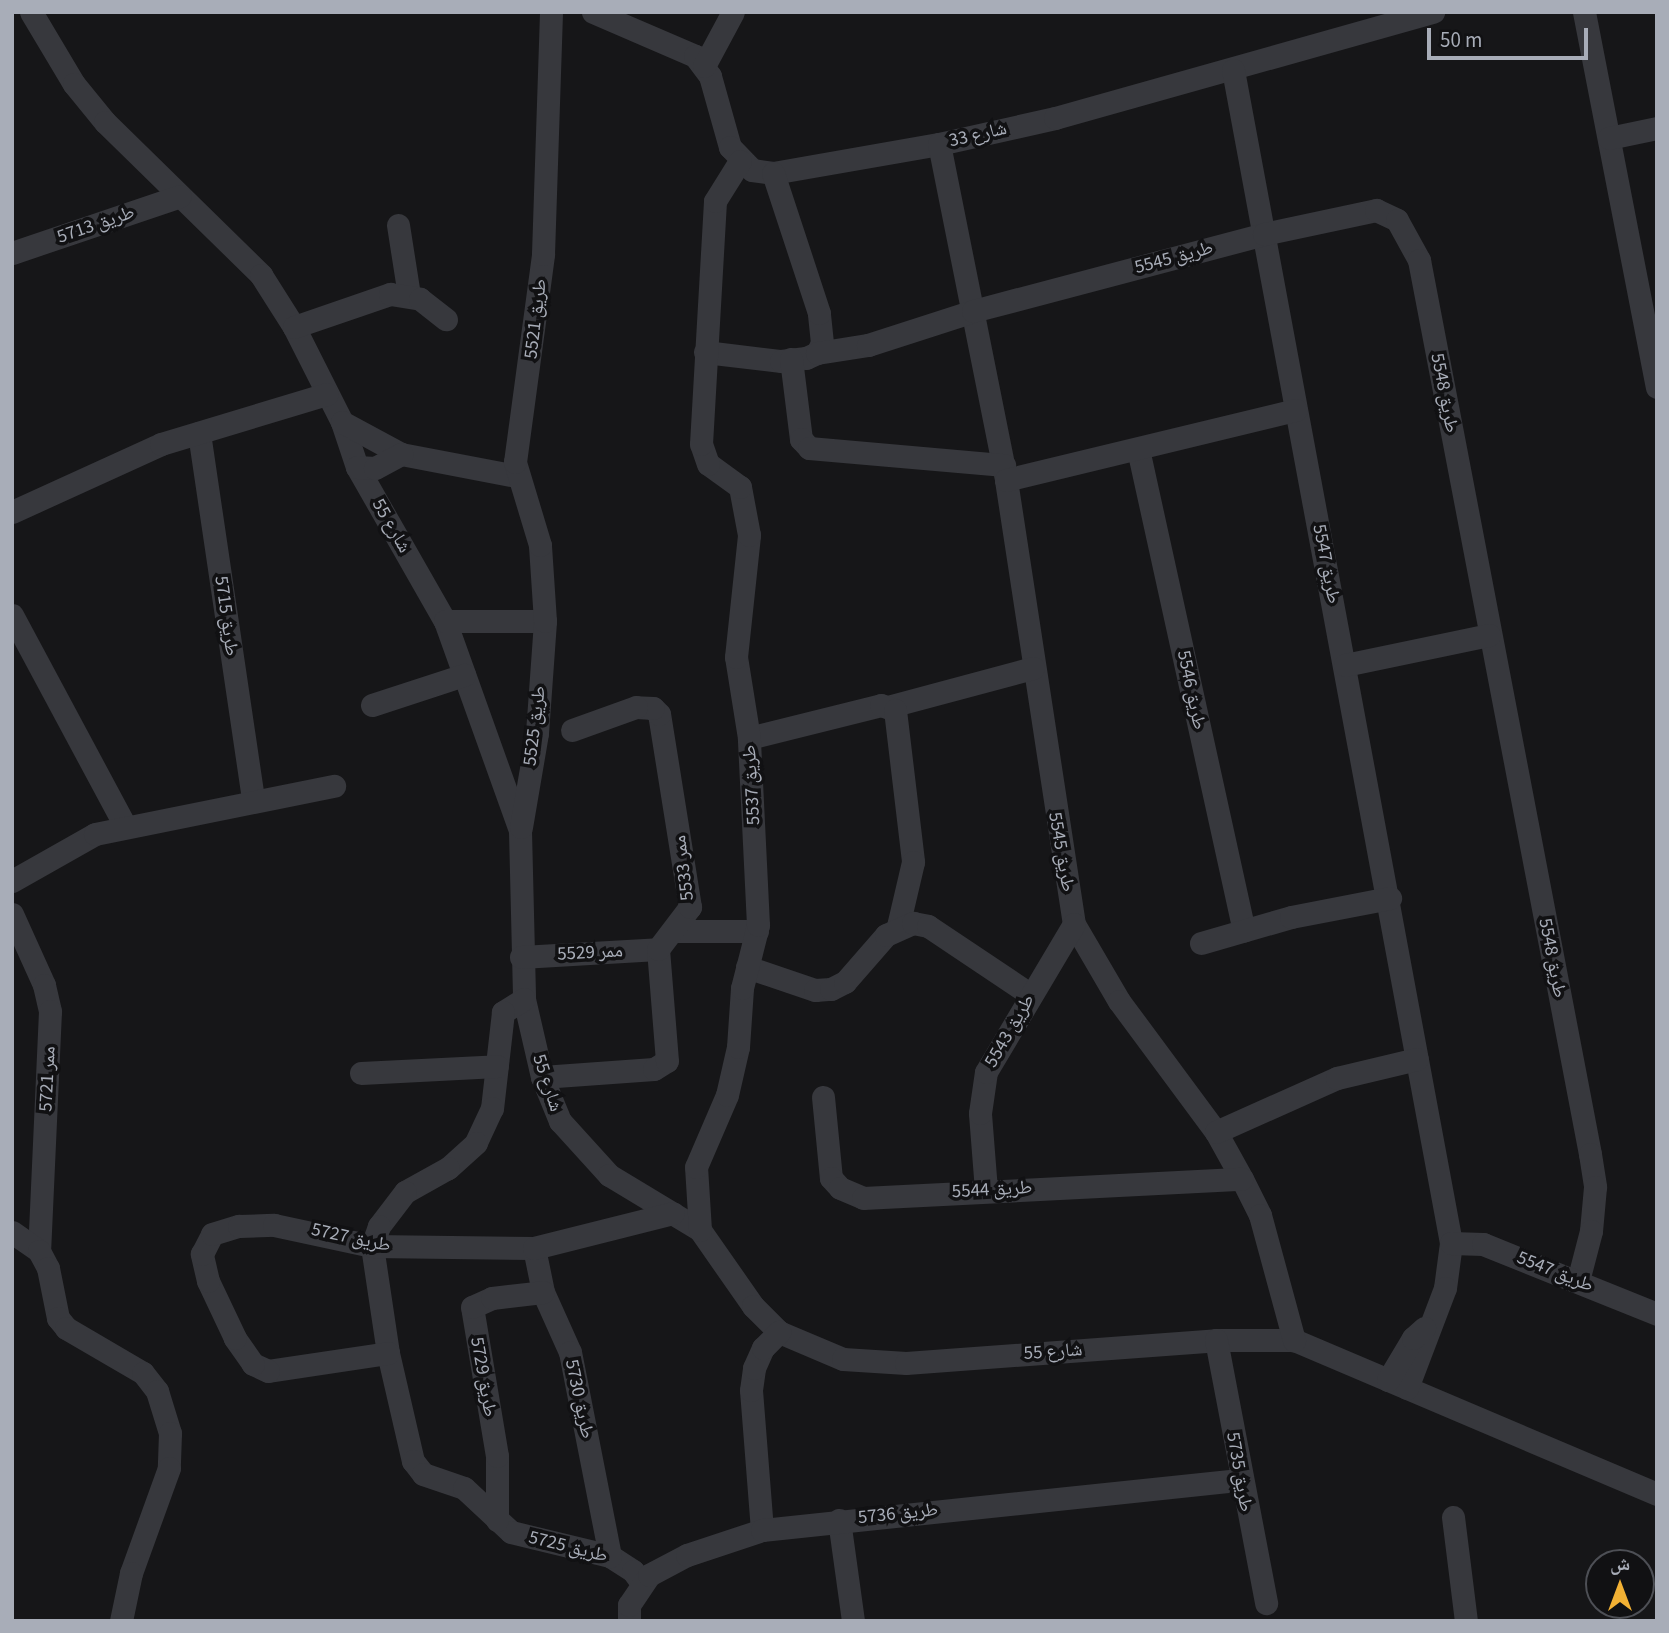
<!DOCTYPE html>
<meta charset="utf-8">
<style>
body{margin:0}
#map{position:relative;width:1669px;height:1633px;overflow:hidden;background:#161618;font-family:"Source Sans 3","Noto Naskh Arabic",sans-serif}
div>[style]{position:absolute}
.minor>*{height:23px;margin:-11.5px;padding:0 11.5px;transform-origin:11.5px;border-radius:11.5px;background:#37383d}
span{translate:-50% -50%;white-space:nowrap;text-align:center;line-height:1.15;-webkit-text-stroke:7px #111113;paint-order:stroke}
.street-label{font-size:19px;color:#a8adb8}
.frame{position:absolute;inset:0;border:14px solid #a8adb8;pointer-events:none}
.north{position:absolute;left:1585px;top:1549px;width:70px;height:70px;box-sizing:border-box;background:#111113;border:2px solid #4d4f55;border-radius:50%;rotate:0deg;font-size:19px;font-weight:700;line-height:28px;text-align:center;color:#a8adb8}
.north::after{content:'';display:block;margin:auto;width:24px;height:32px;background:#f2b134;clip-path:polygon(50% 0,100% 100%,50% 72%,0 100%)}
.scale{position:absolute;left:1427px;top:28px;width:161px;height:32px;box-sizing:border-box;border:4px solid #a8adb8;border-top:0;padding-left:9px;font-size:21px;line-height:24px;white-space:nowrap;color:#a8adb8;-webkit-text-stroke:5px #111113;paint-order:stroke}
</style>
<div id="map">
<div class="minor">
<div style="left:31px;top:12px;width:84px;rotate:59.2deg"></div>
<div style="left:74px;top:84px;width:49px;rotate:50.8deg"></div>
<div style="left:105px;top:122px;width:219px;rotate:44.4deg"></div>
<div style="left:261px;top:275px;width:62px;rotate:57.6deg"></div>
<div style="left:294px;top:327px;width:106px;rotate:63.2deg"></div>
<div style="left:342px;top:422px;width:47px;rotate:71.6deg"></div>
<div style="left:357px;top:467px;width:177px;rotate:60.3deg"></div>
<div style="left:445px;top:621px;width:223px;rotate:70.3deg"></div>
<div style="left:520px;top:831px;width:168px;rotate:88.6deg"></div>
<div style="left:524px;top:999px;width:80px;rotate:77deg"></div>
<div style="left:542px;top:1077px;width:48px;rotate:67.8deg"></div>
<div style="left:560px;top:1121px;width:73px;rotate:47.8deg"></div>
<div style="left:609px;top:1175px;width:106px;rotate:31.1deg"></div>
<div style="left:700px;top:1230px;width:93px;rotate:55.1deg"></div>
<div style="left:753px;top:1306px;width:37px;rotate:45deg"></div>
<div style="left:779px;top:1332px;width:69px;rotate:22.9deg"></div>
<div style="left:843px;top:1359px;width:63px;rotate:3.6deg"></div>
<div style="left:906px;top:1363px;width:311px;rotate:-4.2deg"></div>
<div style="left:1216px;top:1340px;width:78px"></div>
<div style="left:1294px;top:1340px;width:394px;rotate:23deg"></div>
<div style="left:593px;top:12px;width:111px;rotate:23.3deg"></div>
<div style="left:695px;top:56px;width:25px;rotate:53deg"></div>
<div style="left:710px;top:76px;width:74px;rotate:74.3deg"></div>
<div style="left:730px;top:147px;width:32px;rotate:46deg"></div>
<div style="left:752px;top:170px;width:21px;rotate:8deg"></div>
<div style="left:773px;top:173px;width:169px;rotate:-9.9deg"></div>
<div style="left:939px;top:144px;width:119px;rotate:-12.6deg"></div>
<div style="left:1055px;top:118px;width:393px;rotate:-15.7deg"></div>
<div style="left:1584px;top:12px;width:382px;rotate:79deg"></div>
<div style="left:704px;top:66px;width:61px;rotate:-61.8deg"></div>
<div style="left:1233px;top:70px;width:1193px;rotate:79.47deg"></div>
<div style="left:1451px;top:1243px;width:45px;rotate:97.6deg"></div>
<div style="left:1445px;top:1288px;width:107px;rotate:110.8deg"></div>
<div style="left:1609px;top:138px;width:49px;rotate:-11.8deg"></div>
<div style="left:939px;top:144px;width:343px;rotate:78.7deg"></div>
<div style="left:1006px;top:480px;width:449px;rotate:81.3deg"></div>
<div style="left:1074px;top:924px;width:89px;rotate:59.7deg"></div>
<div style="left:1119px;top:1001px;width:163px;rotate:53.5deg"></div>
<div style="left:1216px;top:1132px;width:54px;rotate:61deg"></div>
<div style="left:1242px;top:1179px;width:40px;rotate:63.4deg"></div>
<div style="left:1260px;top:1215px;width:130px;rotate:74.8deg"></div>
<div style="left:398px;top:225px;width:71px;rotate:81.1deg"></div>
<div style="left:12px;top:253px;width:177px;rotate:-18.7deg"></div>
<div style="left:294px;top:327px;width:102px;rotate:-19deg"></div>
<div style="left:390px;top:294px;width:30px;rotate:9deg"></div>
<div style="left:420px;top:299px;width:33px;rotate:38deg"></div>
<div style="left:705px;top:352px;width:77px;rotate:6.8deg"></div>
<div style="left:781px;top:361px;width:25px;rotate:-7deg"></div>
<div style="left:806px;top:358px;width:12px;rotate:-24deg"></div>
<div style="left:817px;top:353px;width:11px;rotate:-63deg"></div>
<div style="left:822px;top:343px;width:30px;rotate:-96deg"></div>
<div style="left:819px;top:313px;width:147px;rotate:-108.2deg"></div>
<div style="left:817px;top:353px;width:52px;rotate:-8.9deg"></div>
<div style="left:868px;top:345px;width:110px;rotate:-17.9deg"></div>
<div style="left:973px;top:311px;width:301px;rotate:-14.8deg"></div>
<div style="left:1264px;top:234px;width:115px;rotate:-12.1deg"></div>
<div style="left:1376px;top:210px;width:23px;rotate:25deg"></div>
<div style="left:1397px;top:220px;width:46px;rotate:61.2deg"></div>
<div style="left:1419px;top:260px;width:910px;rotate:79.17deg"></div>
<div style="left:1590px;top:1154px;width:33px;rotate:81deg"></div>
<div style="left:1595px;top:1187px;width:44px;rotate:95.2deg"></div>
<div style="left:1591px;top:1231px;width:52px;rotate:104.6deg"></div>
<div style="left:791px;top:359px;width:81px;rotate:82.9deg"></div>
<div style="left:801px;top:439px;width:12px;rotate:48deg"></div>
<div style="left:809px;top:448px;width:196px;rotate:5deg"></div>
<div style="left:342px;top:422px;width:67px;rotate:28.5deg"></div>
<div style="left:401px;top:454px;width:117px;rotate:10.8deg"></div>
<div style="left:199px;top:433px;width:371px;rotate:81.6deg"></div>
<div style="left:1138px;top:449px;width:493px;rotate:77.6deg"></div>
<div style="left:357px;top:467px;width:18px;rotate:3deg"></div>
<div style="left:375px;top:468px;width:30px;rotate:-28deg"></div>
<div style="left:1006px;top:480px;width:298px;rotate:-13.6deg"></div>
<div style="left:12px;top:512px;width:164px;rotate:-24.5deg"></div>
<div style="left:161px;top:444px;width:173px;rotate:-16.8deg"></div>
<div style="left:12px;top:615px;width:239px;rotate:61.8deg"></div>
<div style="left:445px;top:621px;width:100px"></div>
<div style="left:1345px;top:665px;width:147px;rotate:-11.8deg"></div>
<div style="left:372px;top:705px;width:97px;rotate:-18.1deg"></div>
<div style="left:891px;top:706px;width:147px;rotate:-15deg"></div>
<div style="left:749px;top:738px;width:136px;rotate:-14deg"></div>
<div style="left:881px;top:705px;width:15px;rotate:20deg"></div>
<div style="left:895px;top:710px;width:153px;rotate:83.2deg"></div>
<div style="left:913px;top:862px;width:66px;rotate:103.2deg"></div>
<div style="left:521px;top:827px;width:95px;rotate:-80.3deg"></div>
<div style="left:537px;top:733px;width:112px;rotate:-85.9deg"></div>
<div style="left:545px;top:621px;width:76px;rotate:-93.8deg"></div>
<div style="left:540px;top:545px;width:87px;rotate:-106.8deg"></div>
<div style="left:515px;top:462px;width:210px;rotate:-82.3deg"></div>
<div style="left:543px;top:254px;width:242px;rotate:-88.1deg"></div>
<div style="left:12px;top:881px;width:95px;rotate:-29.5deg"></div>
<div style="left:95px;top:834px;width:244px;rotate:-11.4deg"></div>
<div style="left:12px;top:914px;width:78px;rotate:65.7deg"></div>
<div style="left:44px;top:985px;width:27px;rotate:77deg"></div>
<div style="left:50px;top:1011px;width:240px;rotate:92.6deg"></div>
<div style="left:675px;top:931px;width:82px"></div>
<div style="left:1201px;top:943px;width:94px;rotate:-16.1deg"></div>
<div style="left:1291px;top:917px;width:101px;rotate:-10.9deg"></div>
<div style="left:521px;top:957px;width:137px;rotate:-3.3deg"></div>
<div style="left:747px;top:967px;width:72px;rotate:18.7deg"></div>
<div style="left:815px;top:990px;width:16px;rotate:-4deg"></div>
<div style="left:831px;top:989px;width:16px;rotate:-27deg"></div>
<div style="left:845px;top:982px;width:62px;rotate:-48.9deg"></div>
<div style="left:886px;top:935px;width:30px;rotate:-24deg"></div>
<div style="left:913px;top:923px;width:15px;rotate:11deg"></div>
<div style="left:928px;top:926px;width:124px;rotate:33.8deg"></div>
<div style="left:524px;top:999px;width:25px;rotate:148deg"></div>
<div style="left:503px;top:1012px;width:97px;rotate:96.5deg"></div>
<div style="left:492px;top:1108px;width:38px;rotate:115deg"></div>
<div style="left:476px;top:1143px;width:38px;rotate:138deg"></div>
<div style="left:448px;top:1168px;width:49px;rotate:150.8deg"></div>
<div style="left:405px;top:1192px;width:43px;rotate:127.4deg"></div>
<div style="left:379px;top:1226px;width:21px;rotate:109deg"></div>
<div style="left:372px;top:1246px;width:108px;rotate:81.5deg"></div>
<div style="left:388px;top:1353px;width:111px;rotate:77deg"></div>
<div style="left:413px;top:1461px;width:16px;rotate:52deg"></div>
<div style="left:423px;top:1474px;width:43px;rotate:18.9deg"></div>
<div style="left:464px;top:1488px;width:64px;rotate:43.1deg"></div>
<div style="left:511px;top:1532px;width:102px;rotate:13.6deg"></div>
<div style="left:610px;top:1556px;width:27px;rotate:33deg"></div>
<div style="left:633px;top:1571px;width:14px;rotate:54deg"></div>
<div style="left:361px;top:1073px;width:136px;rotate:-2.9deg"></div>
<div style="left:542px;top:1077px;width:112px;rotate:-4.1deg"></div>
<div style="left:654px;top:1069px;width:15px;rotate:-32deg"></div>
<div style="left:667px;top:1061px;width:112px;rotate:-94.6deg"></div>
<div style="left:658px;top:949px;width:53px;rotate:-52.7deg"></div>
<div style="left:690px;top:907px;width:195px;rotate:-99.1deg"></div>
<div style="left:659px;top:714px;width:8px;rotate:-135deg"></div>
<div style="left:653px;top:708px;width:17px;rotate:-177deg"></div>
<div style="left:636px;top:707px;width:68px;rotate:160.2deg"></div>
<div style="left:823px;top:1097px;width:81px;rotate:84.4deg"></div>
<div style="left:831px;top:1178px;width:13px;rotate:48deg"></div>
<div style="left:840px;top:1188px;width:25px;rotate:23deg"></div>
<div style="left:863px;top:1198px;width:379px;rotate:-2.9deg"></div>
<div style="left:1216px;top:1132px;width:133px;rotate:-24.1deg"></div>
<div style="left:1337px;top:1078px;width:82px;rotate:-13.4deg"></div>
<div style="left:986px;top:1190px;width:77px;rotate:-94.5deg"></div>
<div style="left:980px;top:1113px;width:41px;rotate:-81.7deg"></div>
<div style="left:986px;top:1072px;width:172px;rotate:-59.3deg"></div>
<div style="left:700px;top:1230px;width:63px;rotate:-93.6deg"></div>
<div style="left:696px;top:1167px;width:78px;rotate:-66.7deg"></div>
<div style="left:727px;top:1095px;width:49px;rotate:-77.1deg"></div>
<div style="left:738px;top:1047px;width:59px;rotate:-86.1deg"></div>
<div style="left:742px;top:988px;width:65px;rotate:-75.7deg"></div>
<div style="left:758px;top:925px;width:187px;rotate:-92.8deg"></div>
<div style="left:749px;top:738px;width:82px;rotate:-99.1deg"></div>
<div style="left:736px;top:657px;width:123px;rotate:-83.9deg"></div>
<div style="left:749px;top:535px;width:49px;rotate:-100.6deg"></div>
<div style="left:740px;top:487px;width:39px;rotate:-144deg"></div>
<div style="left:708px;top:464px;width:21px;rotate:-109deg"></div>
<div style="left:701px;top:444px;width:243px;rotate:-86.7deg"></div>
<div style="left:715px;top:201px;width:47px;rotate:-58deg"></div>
<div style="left:12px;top:1232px;width:33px;rotate:35deg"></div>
<div style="left:39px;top:1251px;width:19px;rotate:62deg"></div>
<div style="left:48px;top:1268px;width:51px;rotate:78.7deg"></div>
<div style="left:58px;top:1318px;width:13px;rotate:51deg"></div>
<div style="left:66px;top:1328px;width:89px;rotate:30.3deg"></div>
<div style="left:143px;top:1373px;width:23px;rotate:52deg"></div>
<div style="left:157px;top:1391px;width:44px;rotate:72.8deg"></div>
<div style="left:170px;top:1433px;width:35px;rotate:92deg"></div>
<div style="left:169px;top:1468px;width:112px;rotate:109.9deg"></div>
<div style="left:131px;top:1573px;width:49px;rotate:101.8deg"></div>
<div style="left:1451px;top:1243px;width:32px;rotate:2deg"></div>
<div style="left:1483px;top:1244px;width:188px;rotate:21.9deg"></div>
<div style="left:534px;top:1248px;width:45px;rotate:78.4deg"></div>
<div style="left:543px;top:1292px;width:66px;rotate:65.8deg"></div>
<div style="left:570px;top:1352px;width:208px;rotate:78.9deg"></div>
<div style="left:1216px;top:1340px;width:268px;rotate:79.2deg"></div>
<div style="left:388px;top:1353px;width:121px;rotate:171.5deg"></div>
<div style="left:268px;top:1371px;width:17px;rotate:-155deg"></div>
<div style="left:253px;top:1364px;width:32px;rotate:-125deg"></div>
<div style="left:235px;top:1338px;width:63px;rotate:-115.3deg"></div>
<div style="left:208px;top:1281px;width:28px;rotate:-103deg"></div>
<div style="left:202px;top:1254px;width:22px;rotate:-63deg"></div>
<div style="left:212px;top:1234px;width:28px;rotate:-17deg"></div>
<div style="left:239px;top:1226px;width:35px;rotate:-2deg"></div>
<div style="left:274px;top:1225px;width:100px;rotate:12.1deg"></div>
<div style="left:372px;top:1246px;width:162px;rotate:0.7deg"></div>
<div style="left:534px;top:1248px;width:143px;rotate:-14.1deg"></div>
<div style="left:1388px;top:1380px;width:49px;rotate:-59.2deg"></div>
<div style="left:1413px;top:1338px;width:15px;rotate:-42deg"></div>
<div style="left:1453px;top:1517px;width:105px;rotate:82.9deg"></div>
<div style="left:497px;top:1520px;width:64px;rotate:-90deg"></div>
<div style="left:497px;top:1456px;width:151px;rotate:-99.5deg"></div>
<div style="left:472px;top:1307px;width:22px;rotate:-24deg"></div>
<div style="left:492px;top:1298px;width:51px;rotate:-6.7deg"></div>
<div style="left:839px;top:1520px;width:102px;rotate:82.1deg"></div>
<div style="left:762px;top:1530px;width:140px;rotate:-94.5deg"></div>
<div style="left:751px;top:1390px;width:22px;rotate:-82deg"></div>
<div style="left:754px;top:1368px;width:22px;rotate:-66deg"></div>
<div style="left:763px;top:1348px;width:23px;rotate:-45deg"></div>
<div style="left:629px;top:1621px;width:16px;rotate:-90deg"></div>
<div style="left:629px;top:1605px;width:36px;rotate:-56deg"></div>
<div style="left:649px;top:1575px;width:43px;rotate:-27.8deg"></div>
<div style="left:687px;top:1555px;width:79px;rotate:-18.4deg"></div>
<div style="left:762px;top:1530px;width:480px;rotate:-6deg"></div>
</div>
<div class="street-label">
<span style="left:978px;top:135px;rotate:-13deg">شارع 33</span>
<span style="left:96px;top:225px;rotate:-19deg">طريق 5713</span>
<span style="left:1174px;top:258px;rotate:-15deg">طريق 5545</span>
<span style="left:536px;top:319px;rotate:-83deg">طريق 5521</span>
<span style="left:1444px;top:393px;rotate:79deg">طريق 5548</span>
<span style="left:391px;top:526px;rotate:60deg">شارع 55</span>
<span style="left:1326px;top:564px;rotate:79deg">طريق 5547</span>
<span style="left:226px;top:616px;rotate:82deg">طريق 5715</span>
<span style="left:1191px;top:690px;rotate:78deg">طريق 5546</span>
<span style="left:535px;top:726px;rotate:-83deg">طريق 5525</span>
<span style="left:752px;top:785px;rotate:-93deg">طريق 5537</span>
<span style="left:1061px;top:852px;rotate:80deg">طريق 5545</span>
<span style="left:684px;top:868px;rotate:-97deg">ممر 5533</span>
<span style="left:590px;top:953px;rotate:-3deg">ممر 5529</span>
<span style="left:1552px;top:958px;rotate:79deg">طريق 5548</span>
<span style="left:1010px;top:1031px;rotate:-60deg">طريق 5543</span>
<span style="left:48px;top:1079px;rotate:-87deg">ممر 5721</span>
<span style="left:547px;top:1083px;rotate:72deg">شارع 55</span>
<span style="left:992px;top:1190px;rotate:-3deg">طريق 5544</span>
<span style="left:351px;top:1238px;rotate:12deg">طريق 5727</span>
<span style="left:1555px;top:1272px;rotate:22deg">طريق 5547</span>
<span style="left:1053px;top:1352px;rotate:-4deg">شارع 55</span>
<span style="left:483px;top:1377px;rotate:80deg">طريق 5729</span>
<span style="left:579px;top:1399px;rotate:78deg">طريق 5730</span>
<span style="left:1239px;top:1472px;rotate:80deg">طريق 5735</span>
<span style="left:898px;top:1514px;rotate:-6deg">طريق 5736</span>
<span style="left:568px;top:1547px;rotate:14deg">طريق 5725</span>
</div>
<div class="frame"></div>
<div class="north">ش</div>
<div class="scale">50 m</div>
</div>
